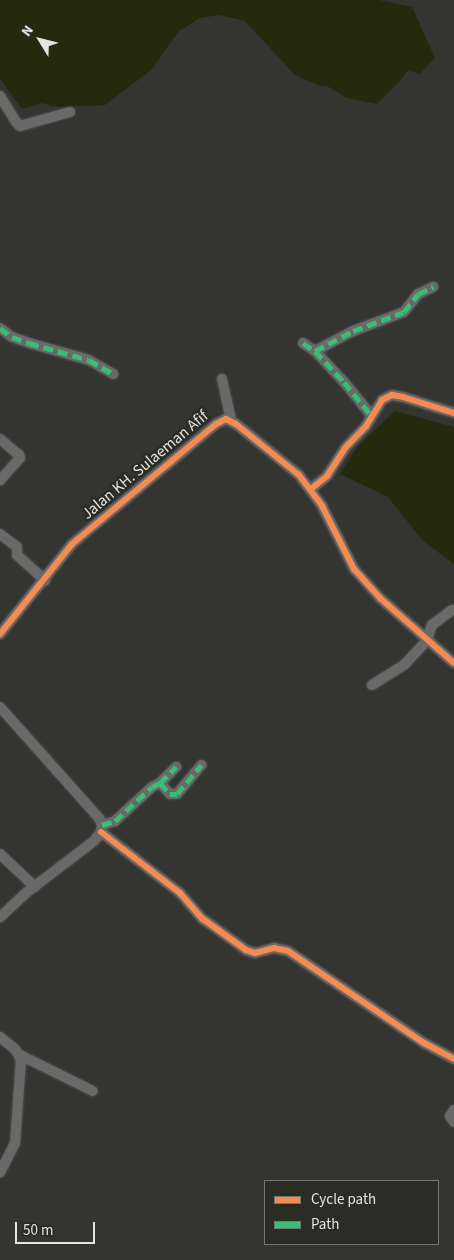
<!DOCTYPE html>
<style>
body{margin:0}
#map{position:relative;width:454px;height:1260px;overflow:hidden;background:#343531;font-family:"Source Sans 3",sans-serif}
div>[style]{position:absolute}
.water>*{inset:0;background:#25290e}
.roads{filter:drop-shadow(0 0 1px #50504e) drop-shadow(0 0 1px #50504e)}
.street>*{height:10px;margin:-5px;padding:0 5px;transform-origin:5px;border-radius:5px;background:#6a6969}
.quiet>*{height:5px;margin-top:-2.5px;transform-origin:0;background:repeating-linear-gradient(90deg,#3abd76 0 10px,transparent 0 15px)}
.cycleway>*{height:6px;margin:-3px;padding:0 3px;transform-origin:3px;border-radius:3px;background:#f68b52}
span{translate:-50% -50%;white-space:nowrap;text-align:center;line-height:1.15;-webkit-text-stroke:5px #2b2d25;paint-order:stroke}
.street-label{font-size:16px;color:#e3e4df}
.legend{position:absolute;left:264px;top:1180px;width:175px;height:65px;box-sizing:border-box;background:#2b2d25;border:1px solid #75766f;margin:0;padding:6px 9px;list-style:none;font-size:15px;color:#e3e4df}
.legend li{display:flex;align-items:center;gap:10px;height:25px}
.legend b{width:25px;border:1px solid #75766f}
.north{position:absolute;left:15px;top:15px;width:50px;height:50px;-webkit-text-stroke:4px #2b2d25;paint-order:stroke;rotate:306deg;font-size:14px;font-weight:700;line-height:20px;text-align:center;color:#e3e4df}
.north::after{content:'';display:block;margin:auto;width:18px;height:22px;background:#e3e4df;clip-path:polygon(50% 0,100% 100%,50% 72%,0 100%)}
.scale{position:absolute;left:15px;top:1222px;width:80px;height:22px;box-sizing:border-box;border:2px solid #e3e4df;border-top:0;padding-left:6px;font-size:15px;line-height:18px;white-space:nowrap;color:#e3e4df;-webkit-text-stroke:4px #2b2d25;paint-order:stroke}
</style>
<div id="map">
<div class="water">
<div style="clip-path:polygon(0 0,379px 0,412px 7px,435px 58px,420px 74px,408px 70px,398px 83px,377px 104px,347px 98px,329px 87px,320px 86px,295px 75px,245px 21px,219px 15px,200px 18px,179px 31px,151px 70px,105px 105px,58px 107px,42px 103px,22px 109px,0 79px)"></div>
<div style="clip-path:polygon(395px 411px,454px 427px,454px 564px,423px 541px,388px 497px,340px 474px,358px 446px)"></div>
</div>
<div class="roads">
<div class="street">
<div style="left:0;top:96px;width:31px;rotate:58deg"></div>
<div style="left:16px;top:122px;width:6px;rotate:45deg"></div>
<div style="left:20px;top:126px;width:52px;rotate:-15.6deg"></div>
<div style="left:0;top:328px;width:15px;rotate:37deg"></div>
<div style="left:12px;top:337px;width:18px;rotate:19deg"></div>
<div style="left:29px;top:343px;width:62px;rotate:15.8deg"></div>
<div style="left:89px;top:360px;width:28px;rotate:30deg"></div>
<div style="left:303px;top:343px;width:14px;rotate:34deg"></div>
<div style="left:315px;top:351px;width:42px;rotate:46.9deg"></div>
<div style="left:344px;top:382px;width:43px;rotate:50.7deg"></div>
<div style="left:315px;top:351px;width:43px;rotate:-27.8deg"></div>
<div style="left:353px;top:331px;width:54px;rotate:-20.4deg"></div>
<div style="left:404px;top:312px;width:23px;rotate:-52deg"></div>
<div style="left:418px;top:294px;width:17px;rotate:-25deg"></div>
<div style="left:222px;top:379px;width:42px;rotate:77.6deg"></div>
<div style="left:0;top:439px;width:25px;rotate:40deg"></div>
<div style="left:19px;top:455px;width:3px;rotate:72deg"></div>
<div style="left:20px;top:458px;width:30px;rotate:132deg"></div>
<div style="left:311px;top:489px;width:21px;rotate:-39deg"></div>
<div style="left:327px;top:476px;width:33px;rotate:-57deg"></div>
<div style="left:345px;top:448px;width:30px;rotate:-46deg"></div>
<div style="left:366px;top:426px;width:31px;rotate:-58deg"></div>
<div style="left:382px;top:400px;width:11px;rotate:-27deg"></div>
<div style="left:392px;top:395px;width:11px;rotate:10deg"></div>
<div style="left:403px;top:397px;width:53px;rotate:17.4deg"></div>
<div style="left:0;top:534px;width:21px;rotate:37deg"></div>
<div style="left:17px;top:547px;width:8px;rotate:90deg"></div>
<div style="left:17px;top:555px;width:38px;rotate:42deg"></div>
<div style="left:0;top:634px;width:115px;rotate:-51.3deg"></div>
<div style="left:72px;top:544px;width:187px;rotate:-39.8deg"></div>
<div style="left:216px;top:424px;width:11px;rotate:-27deg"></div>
<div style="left:226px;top:419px;width:11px;rotate:27deg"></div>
<div style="left:236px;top:424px;width:81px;rotate:39deg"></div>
<div style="left:299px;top:475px;width:39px;rotate:53deg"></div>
<div style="left:322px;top:506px;width:71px;rotate:63.1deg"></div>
<div style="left:354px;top:569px;width:39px;rotate:48deg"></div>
<div style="left:380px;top:598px;width:98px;rotate:41.3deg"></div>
<div style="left:372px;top:685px;width:39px;rotate:-32deg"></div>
<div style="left:405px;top:664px;width:33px;rotate:-47deg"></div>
<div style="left:427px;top:640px;width:16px;rotate:-72deg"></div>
<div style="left:432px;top:625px;width:25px;rotate:-37deg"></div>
<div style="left:0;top:707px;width:149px;rotate:48.3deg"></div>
<div style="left:99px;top:818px;width:8px;rotate:67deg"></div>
<div style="left:102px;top:825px;width:7px;rotate:98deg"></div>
<div style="left:101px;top:832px;width:11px;rotate:128deg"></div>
<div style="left:94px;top:841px;width:84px;rotate:142.7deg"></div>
<div style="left:27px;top:892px;width:37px;rotate:137deg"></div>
<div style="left:160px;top:783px;width:23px;rotate:-45deg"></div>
<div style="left:102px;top:825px;width:14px;rotate:-17deg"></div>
<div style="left:115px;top:821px;width:50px;rotate:-42.6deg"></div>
<div style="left:152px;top:787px;width:9px;rotate:-27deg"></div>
<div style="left:160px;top:783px;width:15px;rotate:48deg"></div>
<div style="left:170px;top:794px;width:7px"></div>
<div style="left:177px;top:794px;width:38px;rotate:-50deg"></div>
<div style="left:101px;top:832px;width:100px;rotate:37.7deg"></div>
<div style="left:180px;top:893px;width:35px;rotate:49deg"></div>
<div style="left:203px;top:919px;width:53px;rotate:35.8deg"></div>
<div style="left:246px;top:950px;width:9px;rotate:18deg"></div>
<div style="left:255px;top:953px;width:20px;rotate:-15deg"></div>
<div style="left:274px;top:948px;width:14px;rotate:12deg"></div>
<div style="left:288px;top:951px;width:164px;rotate:34.1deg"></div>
<div style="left:424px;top:1043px;width:34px;rotate:28deg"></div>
<div style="left:0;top:854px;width:48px;rotate:43.3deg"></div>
<div style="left:0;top:1037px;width:19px;rotate:39deg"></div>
<div style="left:15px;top:1049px;width:13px;rotate:61deg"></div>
<div style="left:21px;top:1060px;width:83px;rotate:94.1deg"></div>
<div style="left:15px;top:1143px;width:33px;rotate:117deg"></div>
<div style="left:20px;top:1055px;width:81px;rotate:26.3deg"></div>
<div style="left:454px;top:1110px;width:7px;rotate:124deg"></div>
<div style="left:450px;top:1116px;width:7px;rotate:56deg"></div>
</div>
</div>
<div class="quiet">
<div style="left:0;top:328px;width:15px;rotate:37deg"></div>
<div style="left:12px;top:337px;width:18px;rotate:19deg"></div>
<div style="left:29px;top:343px;width:62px;rotate:15.8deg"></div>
<div style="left:89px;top:360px;width:28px;rotate:30deg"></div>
<div style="left:303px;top:343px;width:14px;rotate:34deg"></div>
<div style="left:315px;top:351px;width:42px;rotate:46.9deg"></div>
<div style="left:344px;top:382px;width:43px;rotate:50.7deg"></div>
<div style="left:315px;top:351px;width:43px;rotate:-27.8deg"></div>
<div style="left:353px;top:331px;width:54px;rotate:-20.4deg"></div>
<div style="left:404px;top:312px;width:23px;rotate:-52deg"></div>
<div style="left:418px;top:294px;width:17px;rotate:-25deg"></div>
<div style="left:160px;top:783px;width:23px;rotate:-45deg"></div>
<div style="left:102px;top:825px;width:14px;rotate:-17deg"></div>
<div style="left:115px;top:821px;width:50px;rotate:-42.6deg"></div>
<div style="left:152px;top:787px;width:9px;rotate:-27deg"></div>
<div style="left:160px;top:783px;width:15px;rotate:48deg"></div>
<div style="left:170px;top:794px;width:7px"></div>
<div style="left:177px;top:794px;width:38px;rotate:-50deg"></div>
</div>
<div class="cycleway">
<div style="left:311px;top:489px;width:21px;rotate:-39deg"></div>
<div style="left:327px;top:476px;width:33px;rotate:-57deg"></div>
<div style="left:345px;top:448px;width:30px;rotate:-46deg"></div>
<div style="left:366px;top:426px;width:31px;rotate:-58deg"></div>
<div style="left:382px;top:400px;width:11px;rotate:-27deg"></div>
<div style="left:392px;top:395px;width:11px;rotate:10deg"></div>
<div style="left:403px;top:397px;width:53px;rotate:17.4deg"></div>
<div style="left:0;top:634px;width:115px;rotate:-51.3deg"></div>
<div style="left:72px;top:544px;width:187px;rotate:-39.8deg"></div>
<div style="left:216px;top:424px;width:11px;rotate:-27deg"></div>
<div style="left:226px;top:419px;width:11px;rotate:27deg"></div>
<div style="left:236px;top:424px;width:81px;rotate:39deg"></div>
<div style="left:299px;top:475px;width:39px;rotate:53deg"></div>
<div style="left:322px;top:506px;width:71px;rotate:63.1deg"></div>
<div style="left:354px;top:569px;width:39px;rotate:48deg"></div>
<div style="left:380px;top:598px;width:98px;rotate:41.3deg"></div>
<div style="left:101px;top:832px;width:100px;rotate:37.7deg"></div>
<div style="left:180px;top:893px;width:35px;rotate:49deg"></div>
<div style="left:203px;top:919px;width:53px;rotate:35.8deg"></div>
<div style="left:246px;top:950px;width:9px;rotate:18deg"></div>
<div style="left:255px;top:953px;width:20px;rotate:-15deg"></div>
<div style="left:274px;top:948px;width:14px;rotate:12deg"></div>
<div style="left:288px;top:951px;width:164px;rotate:34.1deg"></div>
<div style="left:424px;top:1043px;width:34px;rotate:28deg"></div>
</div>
<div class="street-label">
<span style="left:145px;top:465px;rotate:-40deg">Jalan KH. Sulaeman Afif</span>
</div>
<ul class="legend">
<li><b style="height:6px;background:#f68b52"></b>Cycle path</li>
<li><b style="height:6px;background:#3abd76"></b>Path</li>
</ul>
<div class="north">N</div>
<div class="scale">50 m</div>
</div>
